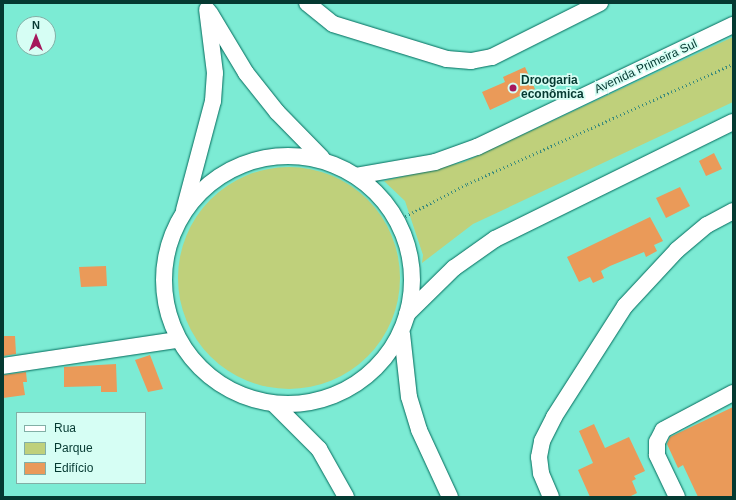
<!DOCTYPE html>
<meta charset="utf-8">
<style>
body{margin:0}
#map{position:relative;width:736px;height:500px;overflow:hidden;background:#7cebd4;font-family:Helvetica,sans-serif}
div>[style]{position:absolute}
.green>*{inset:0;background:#bfd07b}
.round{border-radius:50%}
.building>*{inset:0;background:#ea9a59}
.path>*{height:2.5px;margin-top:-1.25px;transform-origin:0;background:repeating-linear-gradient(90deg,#3c8b7c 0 1px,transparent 0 4px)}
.roads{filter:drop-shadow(0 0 1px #016b5c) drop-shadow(0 0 1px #016b5c)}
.minor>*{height:16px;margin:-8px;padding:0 8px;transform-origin:8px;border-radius:8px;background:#fff}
.minor>.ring{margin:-8px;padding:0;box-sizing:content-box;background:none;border:16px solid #fff;border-radius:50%}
.dots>*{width:11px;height:11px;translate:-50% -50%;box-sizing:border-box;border:2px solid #d6fef4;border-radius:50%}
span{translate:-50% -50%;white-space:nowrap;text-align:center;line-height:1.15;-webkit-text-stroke:3.5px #d6fef4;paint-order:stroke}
.street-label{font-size:12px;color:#053931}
.poi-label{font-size:12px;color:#053931;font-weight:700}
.left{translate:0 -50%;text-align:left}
.frame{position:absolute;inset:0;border:4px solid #053931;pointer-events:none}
.legend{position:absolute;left:16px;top:412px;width:130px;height:72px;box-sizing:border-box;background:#d6fef4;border:1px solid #82afa6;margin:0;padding:5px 7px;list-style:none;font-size:12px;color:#053931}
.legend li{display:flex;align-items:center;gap:8px;height:20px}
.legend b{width:20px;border:1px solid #82afa6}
.north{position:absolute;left:16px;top:16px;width:40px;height:40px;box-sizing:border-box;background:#d6fef4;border:1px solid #82afa6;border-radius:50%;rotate:0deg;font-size:11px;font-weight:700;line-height:16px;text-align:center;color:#053931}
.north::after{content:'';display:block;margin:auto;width:14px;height:18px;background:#a5185c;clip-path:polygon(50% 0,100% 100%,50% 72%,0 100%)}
</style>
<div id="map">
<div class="green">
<div style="clip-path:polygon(733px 37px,733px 102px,473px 224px,422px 263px,423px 255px,405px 201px,384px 181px,464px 162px)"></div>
<div class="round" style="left:178px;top:167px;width:222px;height:222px"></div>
</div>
<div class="building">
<div style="clip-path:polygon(525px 67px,535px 89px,490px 110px,482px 92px,505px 82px,503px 77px)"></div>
<div style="clip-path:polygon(714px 153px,722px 169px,706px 176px,699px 161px)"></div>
<div style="clip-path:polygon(680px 187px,690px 206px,666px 218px,656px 198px)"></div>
<div style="clip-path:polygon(650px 217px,663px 241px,654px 245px,657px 251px,646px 257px,644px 252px,610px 266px,601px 271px,604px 278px,593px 283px,590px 277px,579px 282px,567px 257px)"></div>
<div style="clip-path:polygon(106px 266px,107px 286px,81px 287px,79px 267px)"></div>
<div style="clip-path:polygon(3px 336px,15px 336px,16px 354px,3px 356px)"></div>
<div style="clip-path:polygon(150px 355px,163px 389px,148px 392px,135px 360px)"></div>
<div style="clip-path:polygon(116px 364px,117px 392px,101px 392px,101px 386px,64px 387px,64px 367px)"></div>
<div style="clip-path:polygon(26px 372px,27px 382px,23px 382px,25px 395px,3px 398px,3px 375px)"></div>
<div style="clip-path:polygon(733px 407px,733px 497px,698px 497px,683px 465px,678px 468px,667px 444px,670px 437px)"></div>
<div style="clip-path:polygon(594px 424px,605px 448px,629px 437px,645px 471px,634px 476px,636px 479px,632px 481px,637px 493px,629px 497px,590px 497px,578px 470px,593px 463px,579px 431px)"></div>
</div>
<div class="path">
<div style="left:398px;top:220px;width:78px;rotate:-27.6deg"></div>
<div style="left:467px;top:184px;width:292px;rotate:-24.3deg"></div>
</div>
<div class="roads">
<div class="minor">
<div style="left:307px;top:3px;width:33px;rotate:39deg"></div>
<div style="left:333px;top:24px;width:119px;rotate:17.1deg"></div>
<div style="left:447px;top:59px;width:24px;rotate:5deg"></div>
<div style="left:471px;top:61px;width:21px;rotate:-11deg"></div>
<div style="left:492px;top:57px;width:121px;rotate:-26.6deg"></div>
<div style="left:210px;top:13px;width:70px;rotate:59deg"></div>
<div style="left:246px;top:73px;width:50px;rotate:51.5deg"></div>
<div style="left:277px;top:112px;width:64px;rotate:45.6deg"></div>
<div class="ring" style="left:164px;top:156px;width:232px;height:232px"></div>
<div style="left:356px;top:176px;width:80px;rotate:-10deg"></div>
<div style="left:435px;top:162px;width:45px;rotate:-19.7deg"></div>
<div style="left:477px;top:147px;width:284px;rotate:-25.5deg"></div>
<div style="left:184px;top:210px;width:113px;rotate:-75.1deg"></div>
<div style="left:213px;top:101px;width:28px;rotate:-86deg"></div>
<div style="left:215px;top:73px;width:64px;rotate:-97.1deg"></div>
<div style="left:407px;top:314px;width:66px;rotate:-44.4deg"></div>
<div style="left:454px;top:268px;width:50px;rotate:-35.3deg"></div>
<div style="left:495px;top:239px;width:265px;rotate:-26.2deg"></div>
<div style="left:402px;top:334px;width:63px;rotate:83.7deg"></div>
<div style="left:409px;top:397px;width:34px;rotate:73deg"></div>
<div style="left:419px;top:430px;width:74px;rotate:65.2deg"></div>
<div style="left:3px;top:366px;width:175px;rotate:-8.5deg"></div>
<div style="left:274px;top:404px;width:64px;rotate:45deg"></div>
<div style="left:319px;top:449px;width:55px;rotate:60.6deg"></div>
<div style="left:551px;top:497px;width:26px;rotate:-113deg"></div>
<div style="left:541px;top:473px;width:16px;rotate:-97deg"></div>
<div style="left:539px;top:457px;width:16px;rotate:-79deg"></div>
<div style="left:542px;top:441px;width:27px;rotate:-63deg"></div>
<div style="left:554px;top:417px;width:132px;rotate:-57.4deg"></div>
<div style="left:625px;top:306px;width:76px;rotate:-47.1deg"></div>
<div style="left:677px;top:250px;width:39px;rotate:-40deg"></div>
<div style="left:707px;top:225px;width:30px;rotate:-28deg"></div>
<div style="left:677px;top:497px;width:47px;rotate:-115.5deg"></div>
<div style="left:657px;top:455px;width:13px;rotate:-90deg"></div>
<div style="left:657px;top:442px;width:13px;rotate:-63deg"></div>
<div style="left:663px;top:430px;width:79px;rotate:-27.9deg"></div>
</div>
</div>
<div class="dots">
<div style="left:513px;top:88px;background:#a5185c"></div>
</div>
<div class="street-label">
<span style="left:646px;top:67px;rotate:-25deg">Avenida Primeira Sul</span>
</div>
<div class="poi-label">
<span class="left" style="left:521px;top:88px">Droogaria<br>econômica</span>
</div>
<div class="frame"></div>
<ul class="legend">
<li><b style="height:5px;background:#fff"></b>Rua</li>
<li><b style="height:11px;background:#bfd07b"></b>Parque</li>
<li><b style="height:11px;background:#ea9a59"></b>Edifício</li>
</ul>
<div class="north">N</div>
</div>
